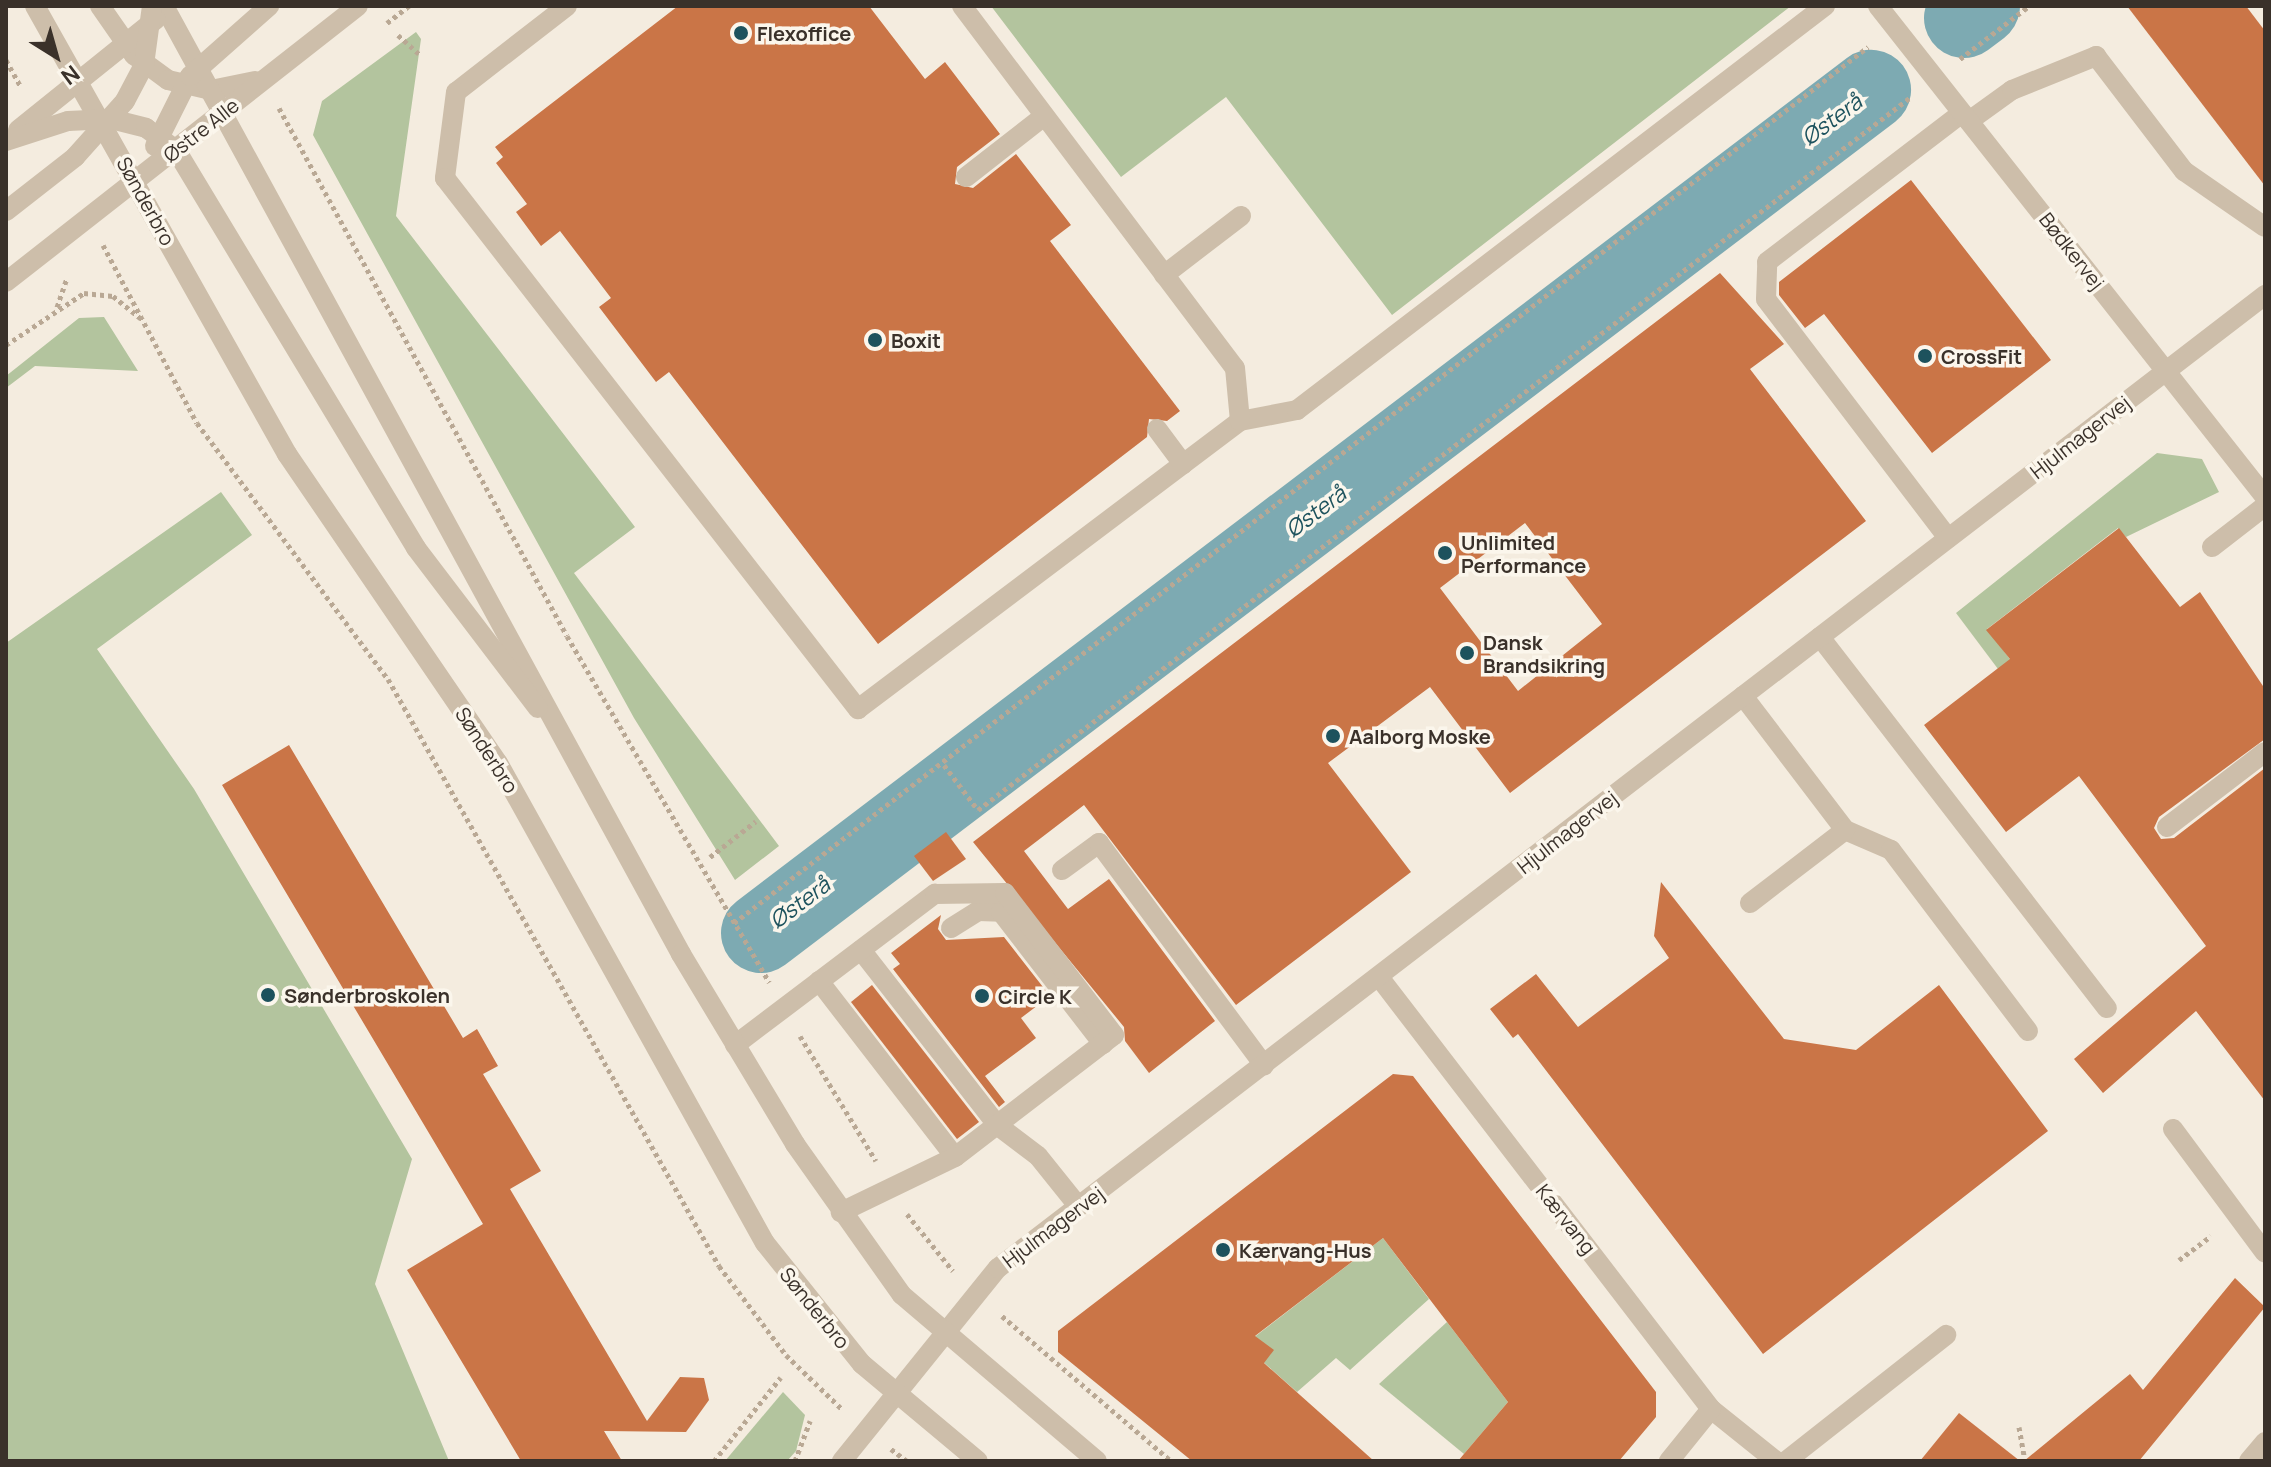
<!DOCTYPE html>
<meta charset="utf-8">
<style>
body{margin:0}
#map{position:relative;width:2271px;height:1467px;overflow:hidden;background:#f4ecdf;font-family:Manrope,sans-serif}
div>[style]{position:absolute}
.green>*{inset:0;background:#b3c49e}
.river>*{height:80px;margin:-40px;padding:0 40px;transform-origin:40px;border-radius:40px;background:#7daab2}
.building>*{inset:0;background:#ca7547}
.path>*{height:5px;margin-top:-2.5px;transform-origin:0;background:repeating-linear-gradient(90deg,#b9a894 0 4px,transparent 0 8px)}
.service>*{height:20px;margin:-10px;padding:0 10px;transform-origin:10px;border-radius:10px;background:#cdbeaa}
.minor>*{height:20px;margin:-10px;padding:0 10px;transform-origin:10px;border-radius:10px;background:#cdbeaa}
.tertiary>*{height:20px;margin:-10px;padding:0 10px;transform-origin:10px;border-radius:10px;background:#cdbeaa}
.dots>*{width:22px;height:22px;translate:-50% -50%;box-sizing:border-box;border:4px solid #fbf6ec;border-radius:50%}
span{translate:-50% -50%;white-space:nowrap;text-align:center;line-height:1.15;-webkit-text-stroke:7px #fbf6ec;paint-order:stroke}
.poi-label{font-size:20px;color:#3a312a;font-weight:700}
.left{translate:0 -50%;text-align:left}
.street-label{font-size:20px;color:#3a312a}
.water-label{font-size:22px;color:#1d525d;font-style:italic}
.frame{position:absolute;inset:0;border:8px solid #3a312a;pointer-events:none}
.north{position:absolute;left:16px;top:16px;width:80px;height:80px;-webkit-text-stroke:6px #fbf6ec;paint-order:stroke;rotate:143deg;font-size:22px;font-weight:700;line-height:32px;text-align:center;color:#3a312a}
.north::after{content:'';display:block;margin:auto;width:28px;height:36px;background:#3a312a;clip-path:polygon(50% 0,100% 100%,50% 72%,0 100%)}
</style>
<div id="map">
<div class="green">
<div style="clip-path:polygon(991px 6px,1791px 6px,1392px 315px,1226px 97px,1121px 177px)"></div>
<div style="clip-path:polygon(416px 32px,421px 39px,396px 216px,635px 527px,574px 573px,779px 846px,735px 880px,634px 718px,313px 135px,322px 101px)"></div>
<div style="clip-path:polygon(104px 317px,138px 371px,35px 366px,6px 388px,6px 376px,79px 318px)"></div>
<div style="clip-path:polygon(2157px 453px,2202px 459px,2219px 492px,2126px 537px,2118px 528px,1987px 629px,2074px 743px,1998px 669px,1956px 613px)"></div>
<div style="clip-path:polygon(221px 492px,252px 535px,97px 649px,194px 789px,412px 1159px,375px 1284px,449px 1461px,6px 1461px,6px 643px)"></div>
<div style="clip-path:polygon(1383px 1238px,1429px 1299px,1350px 1370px,1336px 1358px,1297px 1392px,1244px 1345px)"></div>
<div style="clip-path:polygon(1447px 1322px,1508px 1402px,1464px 1454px,1379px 1384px)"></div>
<div style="clip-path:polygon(783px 1392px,805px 1415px,796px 1451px,787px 1461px,725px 1461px)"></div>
</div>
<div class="river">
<div style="left:1964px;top:18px;width:20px;rotate:-37deg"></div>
<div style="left:761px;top:933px;width:1394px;rotate:-37.22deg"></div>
</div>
<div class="building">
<div style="clip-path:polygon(678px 6px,869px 6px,925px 79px,945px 62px,1000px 134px,957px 167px,955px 184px,973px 188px,1016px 154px,1071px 225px,1050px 241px,1180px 411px,1167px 421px,1149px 419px,1147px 437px,878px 644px,669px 372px,656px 382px,599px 307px,611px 298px,560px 231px,541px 246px,516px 212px,527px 204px,496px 163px,503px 157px,495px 147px)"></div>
<div style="clip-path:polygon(2127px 6px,2246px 6px,2265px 31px,2265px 186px)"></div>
<div style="clip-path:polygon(1911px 180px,2051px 360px,1932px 453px,1824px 314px,1805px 328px,1779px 295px,1779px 282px)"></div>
<div style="clip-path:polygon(evenodd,1720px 273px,1784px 344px,1750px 369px,1866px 521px,1510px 793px,1430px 687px,1328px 763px,1411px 872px,1236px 1005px,1084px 805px,1024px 851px,1068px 909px,1109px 879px,1215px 1021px,1149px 1073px,1125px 1041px,1124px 1027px,973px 842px,1720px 273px,1525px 523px,1602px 624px,1518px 691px,1440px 588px,1525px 523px)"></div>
<div style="clip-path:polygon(2119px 528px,2180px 607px,2200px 592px,2265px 689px,2265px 739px,2159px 817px,2154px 828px,2161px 839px,2174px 838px,2265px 768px,2265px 1101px,2196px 1011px,2103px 1093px,2074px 1059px,2206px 946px,2079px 776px,2006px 832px,1924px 725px,2010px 659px,1986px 630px)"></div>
<div style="clip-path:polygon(289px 745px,463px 1038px,477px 1029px,498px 1066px,483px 1074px,541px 1171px,510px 1189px,647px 1421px,680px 1377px,704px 1378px,709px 1400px,686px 1432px,604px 1431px,622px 1461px,521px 1461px,407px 1270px,483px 1224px,222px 785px)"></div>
<div style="clip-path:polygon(946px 832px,966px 859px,933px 881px,914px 856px)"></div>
<div style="clip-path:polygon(1661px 882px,1784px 1039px,1856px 1050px,1939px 985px,2048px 1131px,1763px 1354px,1518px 1034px,1513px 1038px,1490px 1009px,1536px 974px,1578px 1027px,1669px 958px,1654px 936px)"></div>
<div style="clip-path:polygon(941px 915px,938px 929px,946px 940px,1004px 937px,1050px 996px,1021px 1018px,1036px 1038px,985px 1076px,1005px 1102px,999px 1107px,893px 969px,900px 964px,891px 953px)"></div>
<div style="clip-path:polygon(872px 985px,979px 1122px,957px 1139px,851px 1002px)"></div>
<div style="clip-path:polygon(1393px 1074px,1413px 1076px,1656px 1392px,1656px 1417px,1619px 1461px,1458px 1461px,1508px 1402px,1383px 1238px,1255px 1336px,1274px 1350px,1264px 1363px,1374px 1461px,1192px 1461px,1058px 1352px,1058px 1331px)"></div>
<div style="clip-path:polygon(2235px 1278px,2265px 1307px,2139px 1461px,2024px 1461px,2130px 1374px,2143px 1390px)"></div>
<div style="clip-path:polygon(1959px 1413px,2020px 1461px,1920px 1461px)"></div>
</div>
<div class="path">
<div style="left:387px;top:23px;width:28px;rotate:-38deg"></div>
<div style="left:398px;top:35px;width:28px;rotate:42deg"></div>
<div style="left:1960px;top:59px;width:87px;rotate:-37.5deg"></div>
<div style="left:6px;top:60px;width:31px;rotate:61deg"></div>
<div style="left:279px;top:108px;width:601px;rotate:61.39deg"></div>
<div style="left:567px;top:636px;width:401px;rotate:59.7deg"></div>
<div style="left:103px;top:245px;width:201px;rotate:62.2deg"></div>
<div style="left:197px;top:423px;width:319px;rotate:53.3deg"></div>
<div style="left:388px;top:679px;width:674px;rotate:60.58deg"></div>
<div style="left:719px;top:1266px;width:111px;rotate:53deg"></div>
<div style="left:786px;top:1355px;width:79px;rotate:44deg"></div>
<div style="left:57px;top:307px;width:31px;rotate:-71deg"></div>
<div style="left:6px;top:345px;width:94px;rotate:-33.7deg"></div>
<div style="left:84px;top:293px;width:29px;rotate:6deg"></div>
<div style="left:113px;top:296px;width:36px;rotate:39deg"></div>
<div style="left:944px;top:765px;width:56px;rotate:52.9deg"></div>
<div style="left:978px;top:810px;width:1174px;rotate:-37.39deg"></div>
<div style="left:710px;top:857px;width:58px;rotate:-38deg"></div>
<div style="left:734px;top:923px;width:1433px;rotate:-37.69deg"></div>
<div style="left:800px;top:1036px;width:146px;rotate:58.7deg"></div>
<div style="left:907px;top:1214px;width:73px;rotate:51.1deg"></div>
<div style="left:2179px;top:1260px;width:40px;rotate:-37deg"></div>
<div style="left:1002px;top:1316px;width:223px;rotate:40.6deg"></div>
<div style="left:2019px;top:1427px;width:35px;rotate:80deg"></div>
<div style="left:891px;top:1449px;width:20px;rotate:37deg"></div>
<div style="left:714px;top:1461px;width:107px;rotate:-51.4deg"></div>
<div style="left:795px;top:1461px;width:43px;rotate:-69.4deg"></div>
</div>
<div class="service">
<div style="left:567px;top:6px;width:140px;rotate:142.2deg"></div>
<div style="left:456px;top:92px;width:87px;rotate:97.3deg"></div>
<div style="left:445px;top:178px;width:673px;rotate:52.13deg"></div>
<div style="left:858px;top:709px;width:478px;rotate:-37deg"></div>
<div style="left:1240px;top:421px;width:58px;rotate:-10.9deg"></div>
<div style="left:1297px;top:410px;width:665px;rotate:-37.42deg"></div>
<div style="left:962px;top:6px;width:453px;rotate:53deg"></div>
<div style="left:1235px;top:368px;width:53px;rotate:84.6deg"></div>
<div style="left:1969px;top:121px;width:53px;rotate:-35.8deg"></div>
<div style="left:2012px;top:90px;width:91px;rotate:-22deg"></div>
<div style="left:2096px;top:56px;width:145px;rotate:52.6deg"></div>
<div style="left:2184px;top:171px;width:98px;rotate:34.7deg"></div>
<div style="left:966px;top:177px;width:99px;rotate:-38deg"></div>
<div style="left:1164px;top:275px;width:97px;rotate:-37.5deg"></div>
<div style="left:1157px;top:429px;width:44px;rotate:53.4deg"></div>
<div style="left:1948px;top:538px;width:300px;rotate:-127.3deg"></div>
<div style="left:1766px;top:299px;width:37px;rotate:-88deg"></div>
<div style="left:1767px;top:262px;width:245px;rotate:-37.4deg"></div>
<div style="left:2212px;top:547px;width:67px;rotate:-37.7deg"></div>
<div style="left:1820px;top:637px;width:469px;rotate:52.3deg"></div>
<div style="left:1743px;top:696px;width:168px;rotate:52.7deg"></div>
<div style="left:1845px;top:830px;width:50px;rotate:23.5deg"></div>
<div style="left:1891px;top:850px;width:227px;rotate:52.9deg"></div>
<div style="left:2167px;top:827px;width:123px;rotate:-37.4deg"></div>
<div style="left:1062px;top:870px;width:46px;rotate:-36.1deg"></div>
<div style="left:1099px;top:843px;width:277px;rotate:53.4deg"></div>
<div style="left:1750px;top:903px;width:120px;rotate:-37.5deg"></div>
<div style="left:951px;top:928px;width:32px;rotate:-32deg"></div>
<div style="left:978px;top:911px;width:23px;rotate:2deg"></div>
<div style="left:1001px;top:912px;width:167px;rotate:52.3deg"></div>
<div style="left:861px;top:950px;width:222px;rotate:52.1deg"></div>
<div style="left:997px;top:1125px;width:51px;rotate:37.1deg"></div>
<div style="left:1038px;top:1156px;width:65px;rotate:51.2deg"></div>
<div style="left:819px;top:981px;width:222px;rotate:52.3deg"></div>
<div style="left:735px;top:1045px;width:251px;rotate:-37.1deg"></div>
<div style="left:935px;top:894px;width:70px;rotate:-0.8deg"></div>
<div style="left:1005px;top:893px;width:179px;rotate:52.5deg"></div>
<div style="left:1114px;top:1035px;width:200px;rotate:142.5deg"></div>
<div style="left:955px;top:1157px;width:127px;rotate:154.2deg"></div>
<div style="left:2173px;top:1129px;width:154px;rotate:53.4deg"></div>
<div style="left:1711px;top:1409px;width:83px;rotate:38.7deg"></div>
<div style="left:1786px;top:1461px;width:204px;rotate:-38.2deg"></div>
<div style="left:2249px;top:1461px;width:25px;rotate:-50deg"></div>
</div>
<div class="minor">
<div style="left:1878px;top:6px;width:625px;rotate:51.76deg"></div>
<div style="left:1379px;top:977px;width:545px;rotate:52.46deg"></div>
<div style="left:1711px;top:1409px;width:67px;rotate:128.9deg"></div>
<div style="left:842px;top:1461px;width:248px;rotate:-51.1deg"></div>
<div style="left:998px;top:1268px;width:1598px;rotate:-37.52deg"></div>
</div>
<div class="tertiary">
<div style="left:35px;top:6px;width:514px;rotate:60.64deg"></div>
<div style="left:287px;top:454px;width:374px;rotate:55.7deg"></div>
<div style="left:498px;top:763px;width:549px;rotate:60.92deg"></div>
<div style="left:765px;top:1243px;width:155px;rotate:51.3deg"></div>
<div style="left:862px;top:1364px;width:151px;rotate:39.9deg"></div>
<div style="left:100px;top:6px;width:60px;rotate:55.2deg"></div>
<div style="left:134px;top:55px;width:42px;rotate:36.3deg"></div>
<div style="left:168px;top:80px;width:44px;rotate:13.1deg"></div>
<div style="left:211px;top:90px;width:45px;rotate:-11.6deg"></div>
<div style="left:164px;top:6px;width:1080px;rotate:61.39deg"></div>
<div style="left:681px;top:954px;width:222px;rotate:59deg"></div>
<div style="left:795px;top:1144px;width:185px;rotate:54.7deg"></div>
<div style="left:902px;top:1295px;width:256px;rotate:40.4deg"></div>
<div style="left:18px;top:130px;width:177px;rotate:-38.8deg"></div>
<div style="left:6px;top:141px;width:65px;rotate:-17.9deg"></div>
<div style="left:68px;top:121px;width:43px;rotate:-2.7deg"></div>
<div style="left:111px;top:119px;width:36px;rotate:14deg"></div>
<div style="left:146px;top:128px;width:37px;rotate:36deg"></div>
<div style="left:176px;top:150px;width:465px;rotate:58.9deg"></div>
<div style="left:416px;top:548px;width:201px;rotate:52.7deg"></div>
<div style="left:155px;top:146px;width:78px;rotate:-63.4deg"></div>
<div style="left:190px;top:76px;width:106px;rotate:-41.5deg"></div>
<div style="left:6px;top:211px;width:88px;rotate:-38deg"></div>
<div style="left:75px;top:157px;width:75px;rotate:-48.2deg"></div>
<div style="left:125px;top:101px;width:41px;rotate:-62.2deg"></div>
<div style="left:144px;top:65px;width:60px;rotate:-82.3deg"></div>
<div style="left:6px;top:282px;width:447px;rotate:-38.1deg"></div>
</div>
<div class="dots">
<div style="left:741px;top:33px;background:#1d525d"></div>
<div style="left:875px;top:340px;background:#1d525d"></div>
<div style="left:1925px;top:356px;background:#1d525d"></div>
<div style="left:1445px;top:553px;background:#1d525d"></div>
<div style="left:1467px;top:653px;background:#1d525d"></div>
<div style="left:1333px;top:736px;background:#1d525d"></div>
<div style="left:268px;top:995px;background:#1d525d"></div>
<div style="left:982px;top:996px;background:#1d525d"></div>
<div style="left:1223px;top:1250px;background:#1d525d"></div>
</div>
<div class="poi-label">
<span class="left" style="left:757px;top:33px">Flexoffice</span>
<span class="left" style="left:891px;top:340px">Boxit</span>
<span class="left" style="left:1941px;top:356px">CrossFit</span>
<span class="left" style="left:1461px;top:554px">Unlimited<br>Performance</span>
<span class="left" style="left:1483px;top:654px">Dansk<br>Brandsikring</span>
<span class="left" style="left:1349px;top:736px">Aalborg Moske</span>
<span class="left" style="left:284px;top:995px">Sønderbroskolen</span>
<span class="left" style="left:998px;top:996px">Circle K</span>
<span class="left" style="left:1239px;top:1250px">Kærvang-Hus</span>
</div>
<div class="street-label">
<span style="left:201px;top:130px;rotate:-38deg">Østre Alle</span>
<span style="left:146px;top:201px;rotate:61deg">Sønderbro</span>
<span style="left:2072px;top:251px;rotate:52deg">Bødkervej</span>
<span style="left:2080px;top:437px;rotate:-38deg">Hjulmagervej</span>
<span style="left:487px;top:750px;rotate:57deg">Sønderbro</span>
<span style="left:1567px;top:832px;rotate:-38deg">Hjulmagervej</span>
<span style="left:1566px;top:1219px;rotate:52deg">Kærvang</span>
<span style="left:1053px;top:1227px;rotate:-37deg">Hjulmagervej</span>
<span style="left:815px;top:1308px;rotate:51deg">Sønderbro</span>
</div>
<div class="water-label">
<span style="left:1832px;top:120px;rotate:-37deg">Østerå</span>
<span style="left:1316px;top:512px;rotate:-37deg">Østerå</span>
<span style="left:800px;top:903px;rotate:-37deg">Østerå</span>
</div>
<div class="frame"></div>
<div class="north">N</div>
</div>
